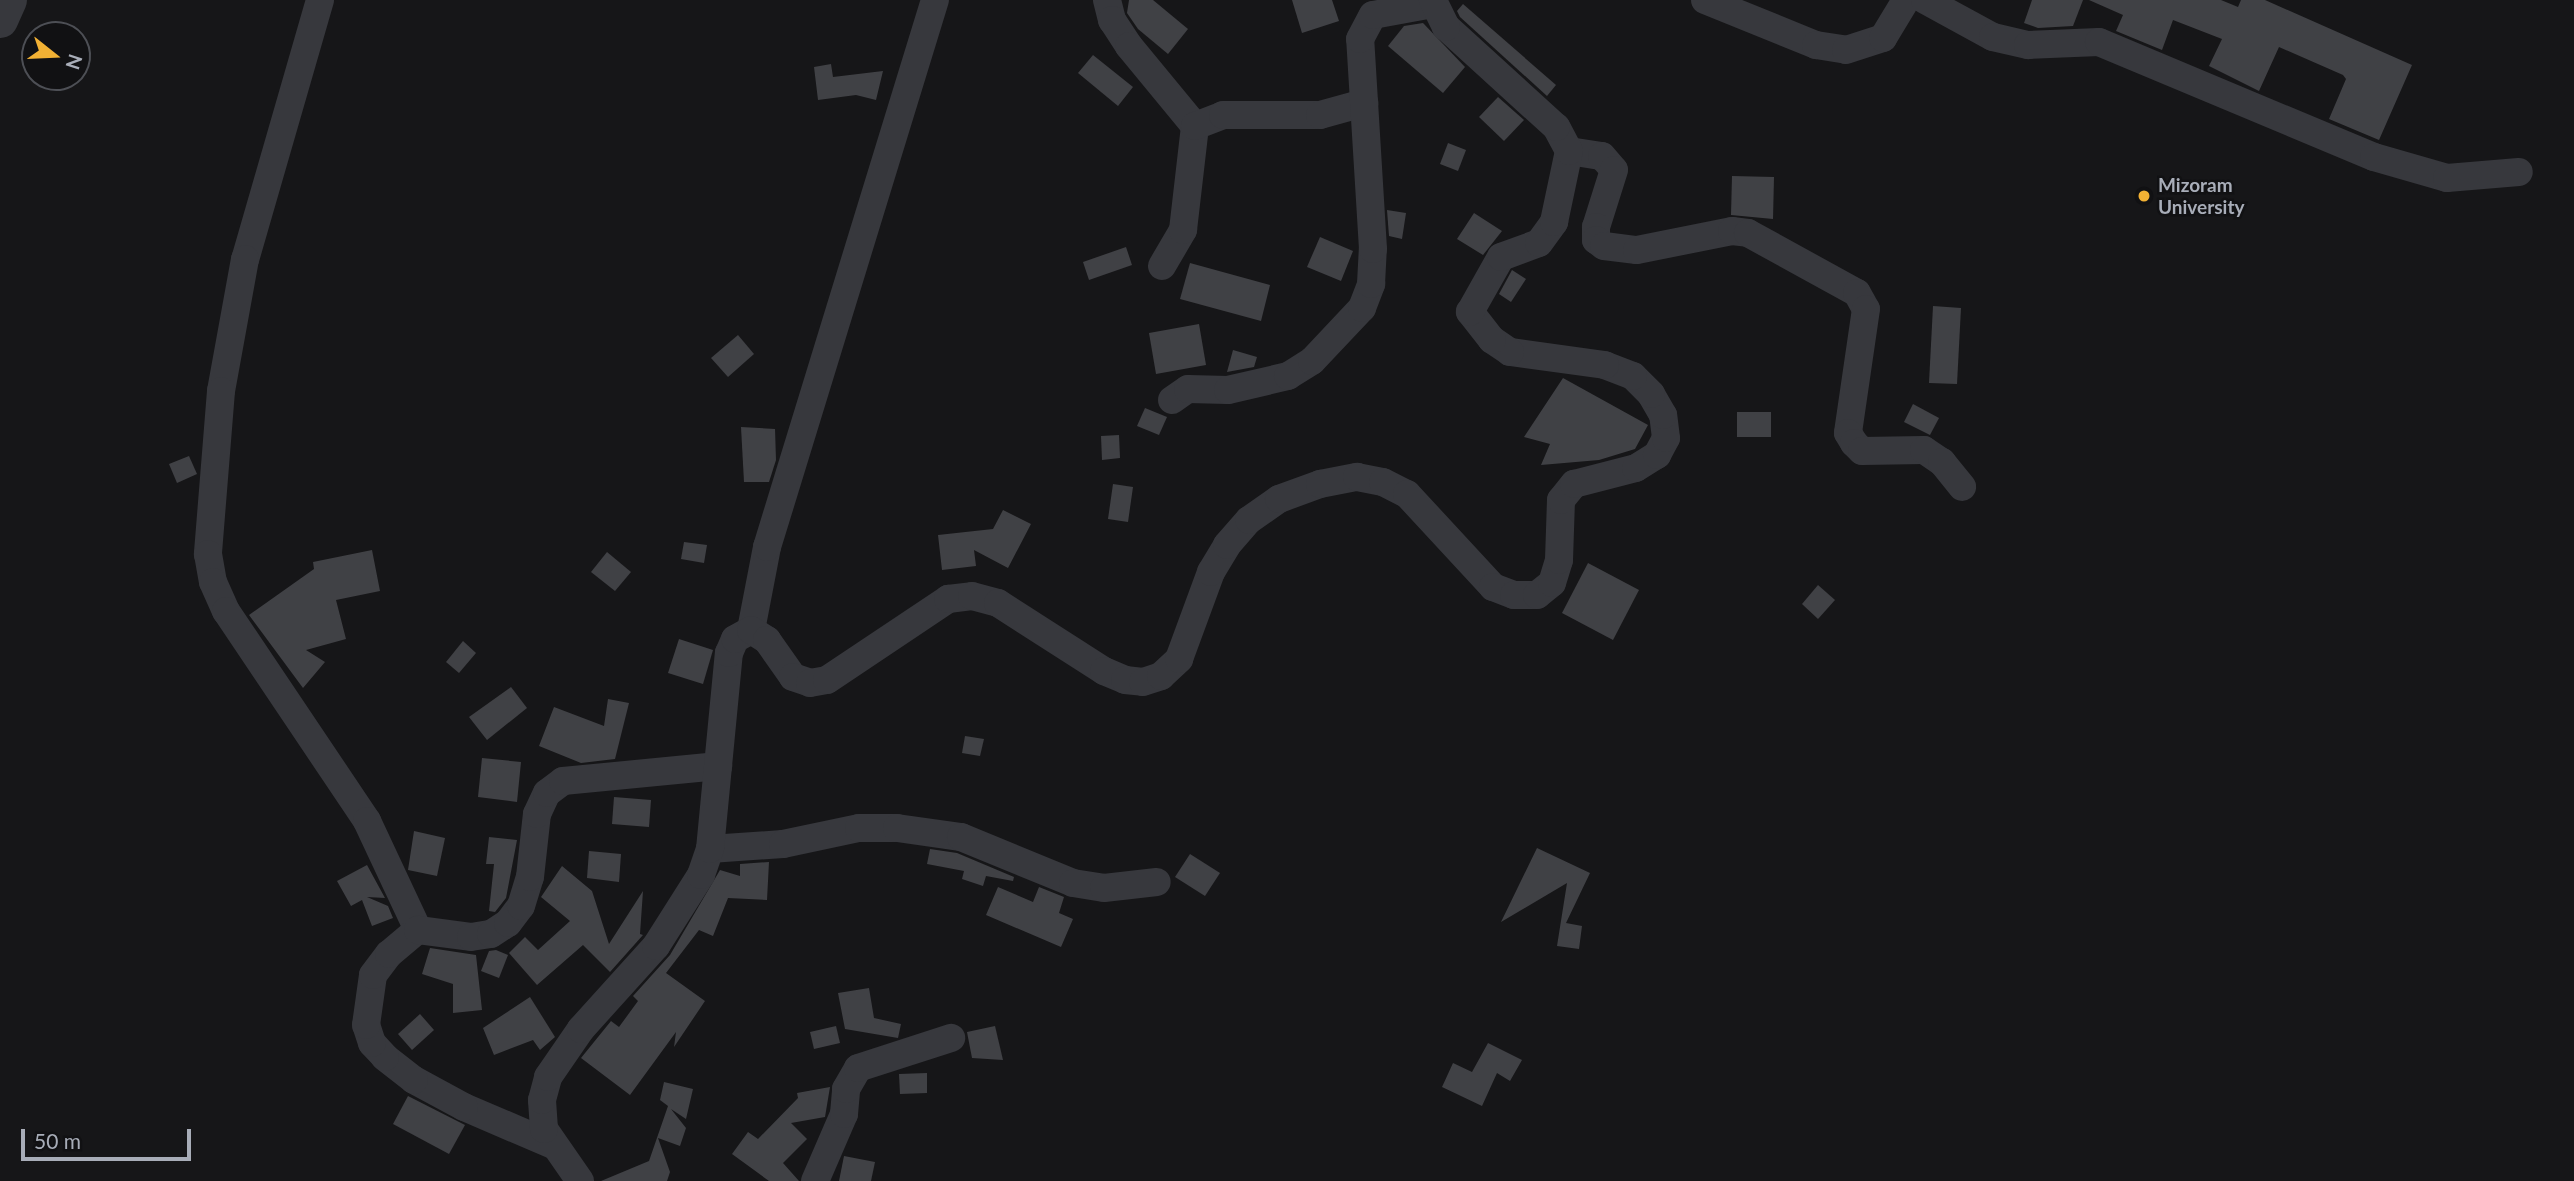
<!DOCTYPE html>
<style>
body{margin:0}
#map{position:relative;width:2574px;height:1181px;overflow:hidden;background:#161618;font-family:Lato,sans-serif}
div>[style]{position:absolute}
.building>*{inset:0;background:#404145}
.minor>*{height:28px;margin:-14px;padding:0 14px;transform-origin:14px;border-radius:14px;background:#37383d}
.tertiary>*{height:35px;margin:-17.5px;padding:0 17.5px;transform-origin:17.5px;border-radius:17.5px;background:#37383d}
.dots>*{width:19px;height:19px;translate:-50% -50%;box-sizing:border-box;border:4px solid #111113;border-radius:50%}
span{translate:-50% -50%;white-space:nowrap;text-align:center;line-height:1.15;-webkit-text-stroke:5px #111113;paint-order:stroke}
.poi-label{font-size:19px;color:#a8adb8;font-weight:700}
.left{translate:0 -50%;text-align:left}
.north{position:absolute;left:21px;top:21px;width:70px;height:70px;box-sizing:border-box;background:#111113;border:2px solid #4d4f55;border-radius:50%;rotate:108deg;font-size:19px;font-weight:700;line-height:28px;text-align:center;color:#a8adb8}
.north::after{content:'';display:block;margin:auto;width:24px;height:32px;background:#f2b134;clip-path:polygon(50% 0,100% 100%,50% 72%,0 100%)}
.scale{position:absolute;left:21px;top:1129px;width:170px;height:32px;box-sizing:border-box;border:4px solid #a8adb8;border-top:0;padding-left:9px;font-size:21px;line-height:24px;white-space:nowrap;color:#a8adb8;-webkit-text-stroke:5px #111113;paint-order:stroke}
</style>
<div id="map">
<div class="building">
<div style="clip-path:polygon(1129px 0,1153px 0,1188px 29px,1168px 54px,1138px 29px,1127px 13px)"></div>
<div style="clip-path:polygon(1292px 0,1332px 0,1339px 21px,1302px 33px)"></div>
<div style="clip-path:polygon(2032px 0,2083px 0,2073px 26px,2038px 28px,2024px 23px)"></div>
<div style="clip-path:polygon(2089px 0,2221px 0,2238px 7px,2241px 0,2265px 0,2412px 65px,2379px 140px,2329px 119px,2346px 79px,2343px 75px,2279px 47px,2259px 91px,2209px 66px,2222px 39px,2173px 20px,2162px 50px,2116px 31px,2123px 15px)"></div>
<div style="clip-path:polygon(1463px 4px,1556px 85px,1547px 96px,1460px 17px,1457px 11px)"></div>
<div style="clip-path:polygon(1423px 23px,1465px 67px,1443px 93px,1388px 46px,1404px 26px)"></div>
<div style="clip-path:polygon(1093px 55px,1133px 87px,1118px 106px,1078px 73px)"></div>
<div style="clip-path:polygon(831px 64px,833px 77px,883px 71px,876px 100px,856px 95px,818px 100px,814px 67px)"></div>
<div style="clip-path:polygon(1498px 97px,1524px 120px,1504px 141px,1479px 117px)"></div>
<div style="clip-path:polygon(1448px 143px,1466px 150px,1458px 171px,1440px 164px)"></div>
<div style="clip-path:polygon(1732px 176px,1774px 177px,1773px 219px,1731px 215px)"></div>
<div style="clip-path:polygon(1387px 210px,1406px 213px,1402px 239px,1389px 236px)"></div>
<div style="clip-path:polygon(1474px 213px,1502px 231px,1483px 255px,1457px 239px)"></div>
<div style="clip-path:polygon(1320px 237px,1353px 251px,1341px 281px,1307px 267px)"></div>
<div style="clip-path:polygon(1126px 247px,1132px 265px,1089px 280px,1083px 262px)"></div>
<div style="clip-path:polygon(1190px 263px,1270px 285px,1261px 321px,1180px 299px)"></div>
<div style="clip-path:polygon(1512px 270px,1526px 279px,1511px 302px,1499px 294px)"></div>
<div style="clip-path:polygon(1933px 306px,1961px 308px,1957px 384px,1929px 383px)"></div>
<div style="clip-path:polygon(1199px 324px,1206px 365px,1156px 374px,1149px 333px)"></div>
<div style="clip-path:polygon(738px 335px,754px 354px,728px 377px,711px 358px)"></div>
<div style="clip-path:polygon(1233px 350px,1257px 357px,1254px 367px,1227px 372px)"></div>
<div style="clip-path:polygon(1563px 378px,1648px 425px,1635px 449px,1599px 460px,1541px 465px,1550px 444px,1524px 437px)"></div>
<div style="clip-path:polygon(1913px 404px,1939px 418px,1930px 435px,1904px 422px)"></div>
<div style="clip-path:polygon(1145px 408px,1167px 417px,1159px 435px,1137px 426px)"></div>
<div style="clip-path:polygon(1737px 412px,1771px 412px,1771px 437px,1737px 437px)"></div>
<div style="clip-path:polygon(741px 427px,775px 429px,776px 460px,769px 482px,744px 482px)"></div>
<div style="clip-path:polygon(1119px 435px,1120px 458px,1102px 460px,1101px 436px)"></div>
<div style="clip-path:polygon(189px 456px,197px 474px,177px 483px,169px 464px)"></div>
<div style="clip-path:polygon(1113px 484px,1133px 487px,1128px 522px,1108px 519px)"></div>
<div style="clip-path:polygon(1003px 510px,1031px 524px,1008px 568px,974px 550px,976px 566px,942px 570px,938px 535px,993px 529px)"></div>
<div style="clip-path:polygon(684px 542px,707px 545px,704px 563px,681px 559px)"></div>
<div style="clip-path:polygon(372px 550px,380px 591px,336px 600px,346px 639px,306px 650px,325px 662px,303px 688px,249px 615px,314px 569px,313px 562px)"></div>
<div style="clip-path:polygon(607px 552px,631px 572px,615px 591px,591px 572px)"></div>
<div style="clip-path:polygon(1588px 563px,1639px 590px,1613px 640px,1562px 613px)"></div>
<div style="clip-path:polygon(1818px 585px,1835px 600px,1818px 619px,1802px 604px)"></div>
<div style="clip-path:polygon(679px 639px,713px 650px,703px 684px,668px 673px)"></div>
<div style="clip-path:polygon(463px 641px,476px 653px,459px 673px,446px 662px)"></div>
<div style="clip-path:polygon(511px 687px,527px 708px,487px 740px,469px 717px)"></div>
<div style="clip-path:polygon(608px 699px,629px 703px,615px 759px,581px 763px,539px 746px,554px 707px,604px 726px)"></div>
<div style="clip-path:polygon(965px 736px,984px 739px,980px 756px,962px 753px)"></div>
<div style="clip-path:polygon(482px 758px,521px 762px,517px 802px,478px 797px)"></div>
<div style="clip-path:polygon(614px 797px,651px 800px,649px 827px,612px 824px)"></div>
<div style="clip-path:polygon(414px 831px,445px 838px,437px 876px,408px 870px)"></div>
<div style="clip-path:polygon(489px 837px,517px 840px,506px 898px,495px 912px,489px 911px,494px 864px,486px 864px)"></div>
<div style="clip-path:polygon(1537px 848px,1590px 873px,1566px 923px,1582px 926px,1579px 949px,1557px 946px,1567px 883px,1501px 922px)"></div>
<div style="clip-path:polygon(930px 849px,957px 853px,1014px 877px,1013px 881px,986px 876px,983px 886px,962px 879px,964px 871px,927px 864px)"></div>
<div style="clip-path:polygon(589px 851px,621px 854px,619px 882px,587px 878px)"></div>
<div style="clip-path:polygon(1190px 854px,1220px 873px,1205px 896px,1175px 877px)"></div>
<div style="clip-path:polygon(769px 862px,767px 900px,728px 898px,713px 936px,699px 930px,666px 973px,705px 1001px,674px 1047px,676px 1032px,630px 1095px,581px 1058px,611px 1021px,619px 1027px,638px 1001px,633px 996px,670px 955px,720px 870px,740px 876px,740px 864px)"></div>
<div style="clip-path:polygon(367px 865px,385px 898px,367px 897px,388px 906px,393px 918px,372px 926px,362px 900px,351px 906px,337px 881px)"></div>
<div style="clip-path:polygon(562px 866px,592px 891px,609px 944px,643px 891px,640px 934px,643px 935px,610px 972px,583px 945px,537px 985px,509px 953px,525px 937px,538px 950px,570px 921px,541px 897px)"></div>
<div style="clip-path:polygon(998px 887px,1033px 902px,1039px 887px,1064px 897px,1059px 913px,1073px 919px,1061px 947px,986px 915px)"></div>
<div style="clip-path:polygon(430px 948px,476px 955px,482px 1010px,453px 1013px,453px 984px,422px 974px)"></div>
<div style="clip-path:polygon(496px 950px,508px 955px,499px 978px,481px 971px,489px 951px)"></div>
<div style="clip-path:polygon(869px 988px,874px 1018px,901px 1024px,898px 1038px,845px 1029px,838px 993px)"></div>
<div style="clip-path:polygon(530px 997px,555px 1037px,540px 1050px,533px 1040px,494px 1055px,483px 1028px)"></div>
<div style="clip-path:polygon(420px 1014px,434px 1030px,412px 1050px,398px 1034px)"></div>
<div style="clip-path:polygon(836px 1026px,840px 1043px,814px 1049px,810px 1032px)"></div>
<div style="clip-path:polygon(995px 1026px,1003px 1060px,972px 1058px,967px 1032px)"></div>
<div style="clip-path:polygon(1488px 1043px,1522px 1060px,1510px 1081px,1497px 1073px,1482px 1106px,1442px 1087px,1453px 1063px,1472px 1072px)"></div>
<div style="clip-path:polygon(927px 1073px,927px 1093px,900px 1094px,899px 1074px)"></div>
<div style="clip-path:polygon(664px 1082px,693px 1089px,686px 1119px,671px 1109px,686px 1128px,680px 1146px,658px 1138px,670px 1172px,667px 1181px,601px 1181px,649px 1161px,668px 1106px,660px 1100px)"></div>
<div style="clip-path:polygon(830px 1087px,825px 1117px,791px 1123px,807px 1139px,783px 1163px,799px 1181px,769px 1181px,732px 1154px,748px 1132px,758px 1139px,798px 1098px,797px 1093px)"></div>
<div style="clip-path:polygon(408px 1096px,465px 1125px,449px 1154px,393px 1124px)"></div>
<div style="clip-path:polygon(844px 1156px,875px 1162px,871px 1181px,839px 1181px)"></div>
</div>
<div class="minor">
<div style="left:320px;top:0;width:270px;rotate:106.1deg"></div>
<div style="left:245px;top:259px;width:134px;rotate:100.3deg"></div>
<div style="left:221px;top:391px;width:164px;rotate:94.6deg"></div>
<div style="left:208px;top:554px;width:28px;rotate:80deg"></div>
<div style="left:213px;top:582px;width:32px;rotate:66deg"></div>
<div style="left:226px;top:611px;width:253px;rotate:56.1deg"></div>
<div style="left:367px;top:821px;width:120px;rotate:64.9deg"></div>
<div style="left:1107px;top:0;width:21px;rotate:76deg"></div>
<div style="left:1112px;top:20px;width:31px;rotate:57deg"></div>
<div style="left:1129px;top:46px;width:104px;rotate:50.5deg"></div>
<div style="left:1705px;top:0;width:120px;rotate:22.1deg"></div>
<div style="left:1816px;top:45px;width:30px;rotate:9deg"></div>
<div style="left:1846px;top:50px;width:39px;rotate:-18deg"></div>
<div style="left:1883px;top:38px;width:44px;rotate:-58.8deg"></div>
<div style="left:1925px;top:0;width:77px;rotate:28.6deg"></div>
<div style="left:1993px;top:37px;width:36px;rotate:13deg"></div>
<div style="left:2028px;top:45px;width:71px;rotate:-2.4deg"></div>
<div style="left:2099px;top:42px;width:298px;rotate:22.7deg"></div>
<div style="left:2374px;top:157px;width:76px;rotate:16deg"></div>
<div style="left:2447px;top:178px;width:72px;rotate:-4.8deg"></div>
<div style="left:1569px;top:151px;width:33px;rotate:9deg"></div>
<div style="left:1602px;top:156px;width:18px;rotate:49deg"></div>
<div style="left:1614px;top:170px;width:60px;rotate:107.5deg"></div>
<div style="left:1596px;top:227px;width:13px;rotate:90deg"></div>
<div style="left:1596px;top:240px;width:10px;rotate:37deg"></div>
<div style="left:1604px;top:246px;width:33px;rotate:7deg"></div>
<div style="left:1637px;top:250px;width:97px;rotate:-11.3deg"></div>
<div style="left:1732px;top:231px;width:16px;rotate:7deg"></div>
<div style="left:1748px;top:233px;width:124px;rotate:28.8deg"></div>
<div style="left:1857px;top:293px;width:18px;rotate:61deg"></div>
<div style="left:1866px;top:309px;width:125px;rotate:98.3deg"></div>
<div style="left:1848px;top:433px;width:12px;rotate:59deg"></div>
<div style="left:1854px;top:443px;width:11px;rotate:45deg"></div>
<div style="left:1862px;top:451px;width:62px;rotate:-0.9deg"></div>
<div style="left:1924px;top:450px;width:22px;rotate:34deg"></div>
<div style="left:1942px;top:462px;width:32px;rotate:51deg"></div>
<div style="left:1162px;top:266px;width:42px;rotate:-59.7deg"></div>
<div style="left:1183px;top:230px;width:105px;rotate:-83.4deg"></div>
<div style="left:1195px;top:126px;width:30px;rotate:-21deg"></div>
<div style="left:1223px;top:115px;width:97px"></div>
<div style="left:1320px;top:115px;width:46px;rotate:-15.3deg"></div>
<div style="left:1172px;top:400px;width:19px;rotate:-35deg"></div>
<div style="left:1188px;top:389px;width:40px;rotate:1.4deg"></div>
<div style="left:1228px;top:390px;width:62px;rotate:-13.1deg"></div>
<div style="left:1288px;top:376px;width:28px;rotate:-32deg"></div>
<div style="left:1312px;top:361px;width:73px;rotate:-46.7deg"></div>
<div style="left:1362px;top:308px;width:26px;rotate:-69deg"></div>
<div style="left:1371px;top:284px;width:35px;rotate:-87deg"></div>
<div style="left:1373px;top:249px;width:210px;rotate:-93.5deg"></div>
<div style="left:1360px;top:39px;width:27px;rotate:-62deg"></div>
<div style="left:1373px;top:15px;width:61px;rotate:-10.4deg"></div>
<div style="left:751px;top:630px;width:85px;rotate:-79.1deg"></div>
<div style="left:767px;top:547px;width:572px;rotate:-72.93deg"></div>
<div style="left:710px;top:849px;width:73px;rotate:-3.9deg"></div>
<div style="left:783px;top:844px;width:78px;rotate:-11.9deg"></div>
<div style="left:859px;top:828px;width:38px"></div>
<div style="left:897px;top:828px;width:65px;rotate:8deg"></div>
<div style="left:961px;top:837px;width:121px;rotate:22.3deg"></div>
<div style="left:1073px;top:883px;width:31px;rotate:9deg"></div>
<div style="left:1104px;top:888px;width:53px;rotate:-6.5deg"></div>
<div style="left:555px;top:1146px;width:99px;rotate:-156.8deg"></div>
<div style="left:464px;top:1107px;width:57px;rotate:-151.6deg"></div>
<div style="left:414px;top:1080px;width:37px;rotate:-142deg"></div>
<div style="left:385px;top:1057px;width:19px;rotate:-133deg"></div>
<div style="left:372px;top:1043px;width:19px;rotate:-108deg"></div>
<div style="left:366px;top:1025px;width:50px;rotate:-82deg"></div>
<div style="left:373px;top:975px;width:26px;rotate:-53deg"></div>
<div style="left:389px;top:954px;width:38px;rotate:-40deg"></div>
<div style="left:418px;top:930px;width:53px;rotate:7.5deg"></div>
<div style="left:471px;top:937px;width:20px;rotate:-9deg"></div>
<div style="left:491px;top:934px;width:20px;rotate:-33deg"></div>
<div style="left:508px;top:923px;width:21px;rotate:-53deg"></div>
<div style="left:521px;top:906px;width:30px;rotate:-73deg"></div>
<div style="left:530px;top:877px;width:63px;rotate:-83.7deg"></div>
<div style="left:537px;top:814px;width:23px;rotate:-65deg"></div>
<div style="left:547px;top:793px;width:20px;rotate:-37deg"></div>
<div style="left:563px;top:781px;width:156px;rotate:-5.5deg"></div>
<div style="left:580px;top:1181px;width:63px;rotate:-124.7deg"></div>
<div style="left:544px;top:1129px;width:29px;rotate:-94deg"></div>
<div style="left:542px;top:1100px;width:24px;rotate:-75deg"></div>
<div style="left:548px;top:1077px;width:58px;rotate:-55.5deg"></div>
<div style="left:581px;top:1029px;width:112px;rotate:-47.9deg"></div>
<div style="left:656px;top:946px;width:84px;rotate:-57.6deg"></div>
<div style="left:701px;top:875px;width:28px;rotate:-71deg"></div>
<div style="left:710px;top:849px;width:197px;rotate:-84.5deg"></div>
<div style="left:729px;top:653px;width:15px;rotate:-67deg"></div>
<div style="left:735px;top:639px;width:18px;rotate:-29deg"></div>
<div style="left:751px;top:630px;width:19px;rotate:32deg"></div>
<div style="left:767px;top:640px;width:45px;rotate:54.9deg"></div>
<div style="left:793px;top:677px;width:18px;rotate:19deg"></div>
<div style="left:810px;top:683px;width:17px;rotate:-10deg"></div>
<div style="left:827px;top:680px;width:146px;rotate:-33.8deg"></div>
<div style="left:948px;top:599px;width:24px;rotate:-7deg"></div>
<div style="left:972px;top:596px;width:27px;rotate:15deg"></div>
<div style="left:998px;top:603px;width:126px;rotate:32.7deg"></div>
<div style="left:1104px;top:671px;width:23px;rotate:23deg"></div>
<div style="left:1125px;top:680px;width:18px;rotate:6deg"></div>
<div style="left:1143px;top:682px;width:19px;rotate:-18deg"></div>
<div style="left:1161px;top:676px;width:25px;rotate:-43deg"></div>
<div style="left:1179px;top:659px;width:93px;rotate:-69.8deg"></div>
<div style="left:1211px;top:572px;width:31px;rotate:-59deg"></div>
<div style="left:1227px;top:545px;width:33px;rotate:-49deg"></div>
<div style="left:1249px;top:520px;width:37px;rotate:-35deg"></div>
<div style="left:1279px;top:499px;width:44px;rotate:-20.1deg"></div>
<div style="left:1320px;top:484px;width:38px;rotate:-11deg"></div>
<div style="left:1357px;top:477px;width:26px;rotate:11deg"></div>
<div style="left:1383px;top:482px;width:27px;rotate:27deg"></div>
<div style="left:1407px;top:494px;width:127px;rotate:47.2deg"></div>
<div style="left:1493px;top:587px;width:22px;rotate:21deg"></div>
<div style="left:1514px;top:595px;width:23px"></div>
<div style="left:1537px;top:595px;width:19px;rotate:-39deg"></div>
<div style="left:1552px;top:583px;width:24px;rotate:-73deg"></div>
<div style="left:1559px;top:560px;width:60px;rotate:-88.1deg"></div>
<div style="left:1561px;top:500px;width:21px;rotate:-51deg"></div>
<div style="left:1574px;top:484px;width:64px;rotate:-14.5deg"></div>
<div style="left:1636px;top:468px;width:25px;rotate:-32deg"></div>
<div style="left:1657px;top:455px;width:19px;rotate:-62deg"></div>
<div style="left:1666px;top:438px;width:23px;rotate:-97deg"></div>
<div style="left:1663px;top:415px;width:24px;rotate:-120deg"></div>
<div style="left:1651px;top:394px;width:25px;rotate:-135deg"></div>
<div style="left:1633px;top:376px;width:30px;rotate:-159deg"></div>
<div style="left:1605px;top:365px;width:96px;rotate:-172.2deg"></div>
<div style="left:1510px;top:352px;width:22px;rotate:-146deg"></div>
<div style="left:1492px;top:340px;width:36px;rotate:-128deg"></div>
<div style="left:1470px;top:312px;width:63px;rotate:-60.6deg"></div>
<div style="left:1501px;top:257px;width:40px;rotate:-20.2deg"></div>
<div style="left:1539px;top:243px;width:26px;rotate:-54deg"></div>
<div style="left:1554px;top:222px;width:73px;rotate:-78.1deg"></div>
<div style="left:1569px;top:151px;width:27px;rotate:-118deg"></div>
<div style="left:1556px;top:127px;width:149px;rotate:-137.7deg"></div>
<div style="left:1446px;top:27px;width:30px;rotate:-116deg"></div>
<div style="left:815px;top:1181px;width:73px;rotate:-66.6deg"></div>
<div style="left:844px;top:1114px;width:25px;rotate:-85deg"></div>
<div style="left:846px;top:1089px;width:24px;rotate:-60deg"></div>
<div style="left:858px;top:1068px;width:98px;rotate:-17.9deg"></div>
</div>
<div class="tertiary">
<div style="left:0;top:20px;width:22px;rotate:-66deg"></div>
</div>
<div class="dots">
<div style="left:2144px;top:196px;background:#f2b134"></div>
</div>
<div class="poi-label">
<span class="left" style="left:2158px;top:196px">Mizoram<br>University</span>
</div>
<div class="north">N</div>
<div class="scale">50 m</div>
</div>
